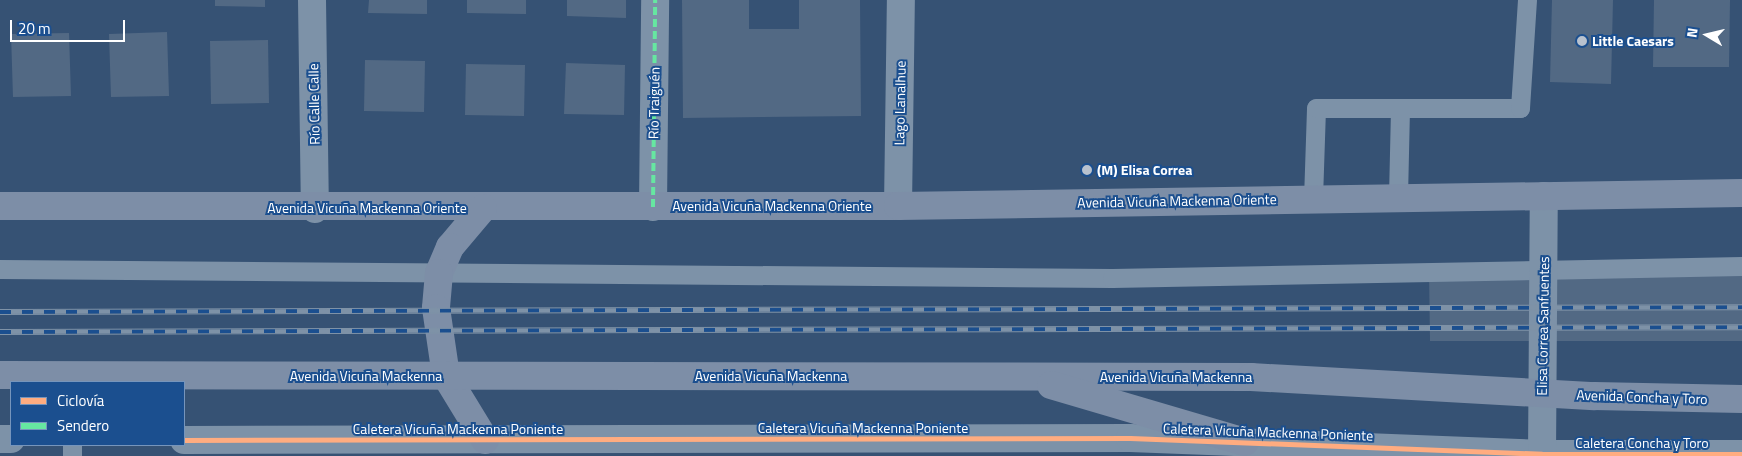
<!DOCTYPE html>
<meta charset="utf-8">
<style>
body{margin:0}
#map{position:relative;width:1742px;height:456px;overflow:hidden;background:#365274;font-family:"Titillium Web",sans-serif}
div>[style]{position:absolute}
.building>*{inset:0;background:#526984}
.service>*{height:19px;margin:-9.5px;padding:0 9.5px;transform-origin:9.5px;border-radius:9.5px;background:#7d92a8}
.minor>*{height:28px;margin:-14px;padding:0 14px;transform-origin:14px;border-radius:14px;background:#7d92a8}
.tertiary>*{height:28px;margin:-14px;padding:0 14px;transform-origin:14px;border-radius:14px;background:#7d92a8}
.primary>*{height:28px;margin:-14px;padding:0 14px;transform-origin:14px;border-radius:14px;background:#7d8ea7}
.rail>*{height:5.5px;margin-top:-2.75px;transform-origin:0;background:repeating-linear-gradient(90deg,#1b4f8f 0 11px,#7e92a7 0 22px);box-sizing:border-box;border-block:1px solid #7e92a7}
.quiet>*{height:4px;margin-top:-2px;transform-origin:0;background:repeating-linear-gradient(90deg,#66e7a1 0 8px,transparent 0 12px)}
.cycleway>*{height:5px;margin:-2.5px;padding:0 2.5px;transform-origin:2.5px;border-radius:2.5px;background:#ffac80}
.dots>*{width:14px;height:14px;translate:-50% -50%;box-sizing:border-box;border:2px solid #1b4f8f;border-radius:50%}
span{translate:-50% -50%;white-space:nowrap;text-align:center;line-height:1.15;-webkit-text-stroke:4px #1b4f8f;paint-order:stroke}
.poi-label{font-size:14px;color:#fff;font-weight:700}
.left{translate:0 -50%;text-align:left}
.street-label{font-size:14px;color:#fff}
.legend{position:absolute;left:10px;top:381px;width:175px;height:65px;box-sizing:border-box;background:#1b4f8f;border:1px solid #7695bc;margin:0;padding:6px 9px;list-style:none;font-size:15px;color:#fff}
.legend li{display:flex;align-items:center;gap:10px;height:25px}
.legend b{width:25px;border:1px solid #7695bc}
.north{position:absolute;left:1682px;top:10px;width:50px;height:50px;-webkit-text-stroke:4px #1b4f8f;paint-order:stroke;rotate:279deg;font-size:14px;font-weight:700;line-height:20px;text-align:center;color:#fff}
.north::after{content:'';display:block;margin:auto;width:18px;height:22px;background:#fff;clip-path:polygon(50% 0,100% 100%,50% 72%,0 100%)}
.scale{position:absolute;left:10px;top:20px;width:115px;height:22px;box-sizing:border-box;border:2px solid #fff;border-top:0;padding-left:6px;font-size:15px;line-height:18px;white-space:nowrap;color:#fff;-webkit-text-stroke:4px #1b4f8f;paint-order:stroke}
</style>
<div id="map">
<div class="building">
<div style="clip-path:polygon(215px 0,265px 0,265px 7px,215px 6px)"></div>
<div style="clip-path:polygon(369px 0,427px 0,427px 14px,368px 13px)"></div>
<div style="clip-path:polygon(467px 0,526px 0,526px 14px,467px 13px)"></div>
<div style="clip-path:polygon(567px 0,626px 0,626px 18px,567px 16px)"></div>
<div style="clip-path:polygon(682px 0,749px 0,749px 29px,799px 29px,799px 0,860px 0,861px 116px,683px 118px)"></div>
<div style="clip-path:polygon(1552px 0,1613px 0,1611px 84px,1550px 82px)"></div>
<div style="clip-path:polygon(1654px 0,1730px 0,1729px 67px,1653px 67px)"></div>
<div style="clip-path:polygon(167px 32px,169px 96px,111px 97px,109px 34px)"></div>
<div style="clip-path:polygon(69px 33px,71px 96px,13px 97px,11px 34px)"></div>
<div style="clip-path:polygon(268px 40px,269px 103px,211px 104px,210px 41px)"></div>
<div style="clip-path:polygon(365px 60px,425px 61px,424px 112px,364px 111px)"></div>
<div style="clip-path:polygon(566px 63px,625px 65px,624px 115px,564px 114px)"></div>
<div style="clip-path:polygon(466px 64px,525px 65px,524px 116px,465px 115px)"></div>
<div style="clip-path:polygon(1742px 268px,1742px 341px,1430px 341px,1429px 270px)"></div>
</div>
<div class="service">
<div style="left:1398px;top:197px;width:89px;rotate:-88.7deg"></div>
<div style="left:1313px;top:199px;width:91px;rotate:-88.1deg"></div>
<div style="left:1316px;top:108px;width:204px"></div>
<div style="left:1520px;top:108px;width:108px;rotate:-86.3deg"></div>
<div style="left:0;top:269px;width:1112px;rotate:0.46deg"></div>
<div style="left:1112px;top:278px;width:630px;rotate:-1.09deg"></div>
<div style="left:72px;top:445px;width:11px;rotate:90deg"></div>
</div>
<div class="minor">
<div style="left:312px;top:0;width:209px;rotate:89.2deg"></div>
<div style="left:898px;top:206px;width:206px;rotate:-89.2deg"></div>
<div style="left:653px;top:207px;width:207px;rotate:-89.4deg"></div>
</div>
<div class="tertiary">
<div style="left:0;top:439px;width:11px"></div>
<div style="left:184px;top:440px;width:946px;rotate:-0.12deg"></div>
<div style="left:1130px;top:438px;width:412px;rotate:2.2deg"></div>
<div style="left:1542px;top:454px;width:200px"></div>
<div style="left:1542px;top:456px;width:260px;rotate:-89.6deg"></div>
</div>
<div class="primary">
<div style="left:0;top:206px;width:898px"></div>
<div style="left:898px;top:206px;width:844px;rotate:-0.88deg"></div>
<div style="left:483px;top:208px;width:51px;rotate:130.2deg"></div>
<div style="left:450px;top:247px;width:28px;rotate:113deg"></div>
<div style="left:439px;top:273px;width:35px;rotate:95deg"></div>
<div style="left:436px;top:308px;width:69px;rotate:81.6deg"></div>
<div style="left:446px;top:376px;width:75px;rotate:58.6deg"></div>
<div style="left:0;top:375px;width:1251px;rotate:0.09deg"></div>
<div style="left:1251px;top:377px;width:344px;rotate:3.2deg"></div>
<div style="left:1594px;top:396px;width:148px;rotate:1.2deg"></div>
<div style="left:1051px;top:385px;width:202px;rotate:16.4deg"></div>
</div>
<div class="rail">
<div style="left:0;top:312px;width:1742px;rotate:-0.16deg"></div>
<div style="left:0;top:332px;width:1742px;rotate:-0.16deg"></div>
</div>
<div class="quiet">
<div style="left:653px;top:207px;width:207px;rotate:-89.4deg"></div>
</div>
<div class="cycleway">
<div style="left:184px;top:440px;width:946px;rotate:-0.12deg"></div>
<div style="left:1130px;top:438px;width:412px;rotate:2.2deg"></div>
<div style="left:1542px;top:454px;width:200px"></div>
</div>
<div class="dots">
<div style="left:1582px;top:41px;background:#b9c2ce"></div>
<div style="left:1087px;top:170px;background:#b9c2ce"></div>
</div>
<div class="poi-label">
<span class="left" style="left:1592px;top:41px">Little Caesars</span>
<span class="left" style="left:1097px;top:170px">(M) Elisa Correa</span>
</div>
<div class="street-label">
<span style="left:654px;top:103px;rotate:-89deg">Río Traiguén</span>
<span style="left:900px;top:103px;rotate:-89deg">Lago Lanalhue</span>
<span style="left:314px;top:104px;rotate:-91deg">Río Calle Calle</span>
<span style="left:1177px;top:201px;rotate:-1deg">Avenida Vicuña Mackenna Oriente</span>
<span style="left:772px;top:206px">Avenida Vicuña Mackenna Oriente</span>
<span style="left:367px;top:208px">Avenida Vicuña Mackenna Oriente</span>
<span style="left:1543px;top:326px;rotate:-89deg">Elisa Correa Sanfuentes</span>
<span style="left:366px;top:376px">Avenida Vicuña Mackenna</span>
<span style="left:771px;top:376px">Avenida Vicuña Mackenna</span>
<span style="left:1176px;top:377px">Avenida Vicuña Mackenna</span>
<span style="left:1642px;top:397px;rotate:2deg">Avenida Concha y Toro</span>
<span style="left:863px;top:428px">Caletera Vicuña Mackenna Poniente</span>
<span style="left:458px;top:429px">Caletera Vicuña Mackenna Poniente</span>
<span style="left:1268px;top:432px;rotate:2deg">Caletera Vicuña Mackenna Poniente</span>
<span style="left:1642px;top:443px">Caletera Concha y Toro</span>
</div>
<ul class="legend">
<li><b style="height:6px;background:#ffac80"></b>Ciclovía</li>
<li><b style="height:6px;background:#66e7a1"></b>Sendero</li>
</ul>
<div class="north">N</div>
<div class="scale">20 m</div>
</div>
